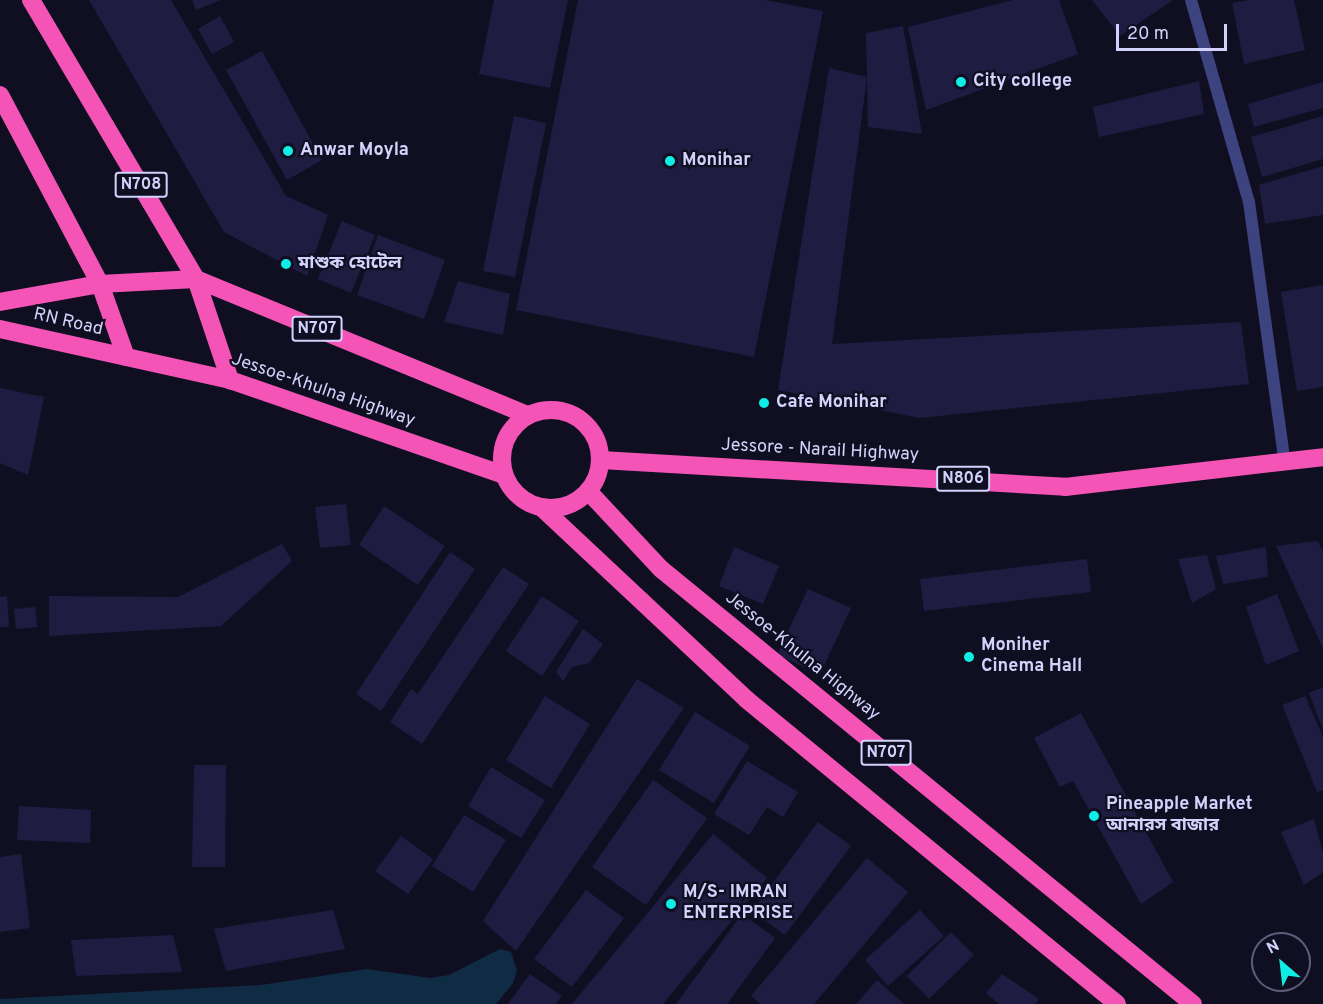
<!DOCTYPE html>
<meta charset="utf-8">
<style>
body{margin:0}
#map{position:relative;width:1323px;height:1004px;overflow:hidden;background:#100f22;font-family:Overpass,"Noto Sans Bengali",sans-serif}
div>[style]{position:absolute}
.water>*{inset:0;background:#102b44}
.building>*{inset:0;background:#1f1c41}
.street>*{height:12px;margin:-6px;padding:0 6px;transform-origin:6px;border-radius:6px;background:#3d437e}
.highway>*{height:18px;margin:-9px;padding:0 9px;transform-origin:9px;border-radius:9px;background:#f554b7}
.highway>.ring{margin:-9px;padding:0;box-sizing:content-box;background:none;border:18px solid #f554b7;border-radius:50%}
.dots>*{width:16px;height:16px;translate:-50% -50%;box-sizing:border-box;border:3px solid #100f22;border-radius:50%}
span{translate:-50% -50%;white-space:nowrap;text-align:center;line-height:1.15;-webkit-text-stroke:4.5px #100f22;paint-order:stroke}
.shield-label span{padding:2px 4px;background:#100f22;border:2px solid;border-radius:4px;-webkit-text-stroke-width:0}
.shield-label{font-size:16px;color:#d2d3fc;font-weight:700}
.poi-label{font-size:18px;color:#d2d3fc;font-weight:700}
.left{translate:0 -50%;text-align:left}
.street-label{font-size:18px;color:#d2d3fc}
.north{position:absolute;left:1251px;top:932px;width:60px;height:60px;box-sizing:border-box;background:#100f22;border:2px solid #5e5d79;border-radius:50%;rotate:332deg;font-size:16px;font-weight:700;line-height:24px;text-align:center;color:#d2d3fc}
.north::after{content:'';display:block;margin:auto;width:21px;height:27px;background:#0eede6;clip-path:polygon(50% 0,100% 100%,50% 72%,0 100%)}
.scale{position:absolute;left:1116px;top:24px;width:111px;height:27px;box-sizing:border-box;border:3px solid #d2d3fc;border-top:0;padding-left:8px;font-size:18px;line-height:21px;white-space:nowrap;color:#d2d3fc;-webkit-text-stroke:4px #100f22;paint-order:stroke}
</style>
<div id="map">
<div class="water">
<div style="clip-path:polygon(500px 949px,511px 952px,517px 970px,513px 983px,496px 1004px,0 1004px,0 999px,261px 985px,367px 969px,430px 978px,449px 975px)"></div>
</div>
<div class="building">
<div style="clip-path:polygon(89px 0,171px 0,286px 196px,328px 215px,307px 276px,224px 232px)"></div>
<div style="clip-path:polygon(192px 0,221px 0,196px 10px)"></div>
<div style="clip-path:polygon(494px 0,568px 0,550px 88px,479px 74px)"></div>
<div style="clip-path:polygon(578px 0,765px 0,823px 11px,754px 357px,516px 310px)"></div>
<div style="clip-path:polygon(1013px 0,1059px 0,1078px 54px,926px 110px,908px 27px)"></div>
<div style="clip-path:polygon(1092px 0,1173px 0,1120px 36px)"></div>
<div style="clip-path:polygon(1249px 0,1294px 0,1305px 50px,1244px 64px,1232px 3px)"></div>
<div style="clip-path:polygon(220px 16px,234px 42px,212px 54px,198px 29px)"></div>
<div style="clip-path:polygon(903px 26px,922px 134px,868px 127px,866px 33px)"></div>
<div style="clip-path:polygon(262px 51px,322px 160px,287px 180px,226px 70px)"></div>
<div style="clip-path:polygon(829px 68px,867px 77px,832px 344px,1241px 322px,1249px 384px,920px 418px,778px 390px)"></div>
<div style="clip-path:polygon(1199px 81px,1204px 114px,1099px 137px,1093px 107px)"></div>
<div style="clip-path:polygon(1323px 82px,1323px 108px,1254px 127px,1248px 104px)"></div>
<div style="clip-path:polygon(514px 116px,546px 123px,515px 277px,483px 271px)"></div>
<div style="clip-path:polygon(1323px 116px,1323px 159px,1262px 177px,1251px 137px)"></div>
<div style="clip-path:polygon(1323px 166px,1323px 215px,1265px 224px,1259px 185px)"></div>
<div style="clip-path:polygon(342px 221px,375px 235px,351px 293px,318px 279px)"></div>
<div style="clip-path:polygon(378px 235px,445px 260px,424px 319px,357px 295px)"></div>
<div style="clip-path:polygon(458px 281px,510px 294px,503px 335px,444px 322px)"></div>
<div style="clip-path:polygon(1323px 285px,1323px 387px,1297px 391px,1281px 292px)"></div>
<div style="clip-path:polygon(0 388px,44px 397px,28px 475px,0 463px)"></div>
<div style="clip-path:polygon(346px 504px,351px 545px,320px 548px,315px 507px)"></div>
<div style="clip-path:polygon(384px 506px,445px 546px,418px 585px,359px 545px)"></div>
<div style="clip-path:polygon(1318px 541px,1323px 552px,1323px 648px,1276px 546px)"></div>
<div style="clip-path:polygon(282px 544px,292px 561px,221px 626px,49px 636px,49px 596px,178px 597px)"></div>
<div style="clip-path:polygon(734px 547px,779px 566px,763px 604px,719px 586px)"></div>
<div style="clip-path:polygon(1266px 547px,1268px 577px,1223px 584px,1216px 556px)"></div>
<div style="clip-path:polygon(450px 552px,475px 569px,381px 711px,356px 694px)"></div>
<div style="clip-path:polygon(1207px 555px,1216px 589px,1192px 603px,1178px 559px)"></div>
<div style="clip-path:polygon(1087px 559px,1091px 592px,924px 611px,920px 579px)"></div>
<div style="clip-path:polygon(503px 567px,529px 584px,422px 744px,390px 722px,411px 689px,418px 694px)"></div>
<div style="clip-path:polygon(808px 589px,851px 608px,820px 674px,777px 655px)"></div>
<div style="clip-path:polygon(1277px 594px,1299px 651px,1266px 665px,1246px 607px)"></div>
<div style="clip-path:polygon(7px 596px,9px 627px,0 627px,0 597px)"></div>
<div style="clip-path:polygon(542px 596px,579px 621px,542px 676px,506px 651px)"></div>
<div style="clip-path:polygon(35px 607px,37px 627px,16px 629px,14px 609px)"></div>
<div style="clip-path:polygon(583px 629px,603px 644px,589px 663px,572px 667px,563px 681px,556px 672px)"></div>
<div style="clip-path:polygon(637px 679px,684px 708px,516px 951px,483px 921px)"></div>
<div style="clip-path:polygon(1323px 687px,1323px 730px,1309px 693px)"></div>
<div style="clip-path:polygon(545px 696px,590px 724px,551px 788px,506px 760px)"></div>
<div style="clip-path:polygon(1305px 696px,1323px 737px,1323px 790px,1317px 792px,1282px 705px)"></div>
<div style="clip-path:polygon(695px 712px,750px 746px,714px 803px,659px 770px)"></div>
<div style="clip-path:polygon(1081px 713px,1173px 882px,1141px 904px,1073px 781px,1060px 787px,1034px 738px)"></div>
<div style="clip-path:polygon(747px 761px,798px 792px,783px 817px,767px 807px,749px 835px,714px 814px)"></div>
<div style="clip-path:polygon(194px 765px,226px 765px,225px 867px,192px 867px)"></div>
<div style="clip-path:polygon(491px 767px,545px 800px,521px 838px,468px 806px)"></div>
<div style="clip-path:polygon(653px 780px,707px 818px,646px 905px,592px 867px)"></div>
<div style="clip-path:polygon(19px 806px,91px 810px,90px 843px,17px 840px)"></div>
<div style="clip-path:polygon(464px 815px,506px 840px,473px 892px,432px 866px)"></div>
<div style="clip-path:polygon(1314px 819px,1323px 853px,1323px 872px,1304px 885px,1281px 832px)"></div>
<div style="clip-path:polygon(818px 822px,851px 846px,785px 935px,752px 911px)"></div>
<div style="clip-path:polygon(713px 834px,767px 878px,663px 1004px,572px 1004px)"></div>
<div style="clip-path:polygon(401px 836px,433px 859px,408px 894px,375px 871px)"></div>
<div style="clip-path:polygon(21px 854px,30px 928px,0 932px,0 857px)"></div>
<div style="clip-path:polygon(867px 858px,908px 892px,814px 1004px,761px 1004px,751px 996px)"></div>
<div style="clip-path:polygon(586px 890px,624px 918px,572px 987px,534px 959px)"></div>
<div style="clip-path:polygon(333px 910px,345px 949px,226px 971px,214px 929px)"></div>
<div style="clip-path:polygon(920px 910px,944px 936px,888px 986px,865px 960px)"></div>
<div style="clip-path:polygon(742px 914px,775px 938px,727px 1004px,676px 1004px)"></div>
<div style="clip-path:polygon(951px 932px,974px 955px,929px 999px,907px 976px)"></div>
<div style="clip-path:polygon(173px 935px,182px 972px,76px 976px,71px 940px)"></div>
<div style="clip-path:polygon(530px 974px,562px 996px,556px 1004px,508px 1004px)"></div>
<div style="clip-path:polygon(1002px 974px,1039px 999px,1035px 1004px,999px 1004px,986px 993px)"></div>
<div style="clip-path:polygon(877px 980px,904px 1004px,856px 1004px)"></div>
</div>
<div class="street">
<div style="left:1191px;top:0;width:210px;rotate:74deg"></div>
<div style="left:1249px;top:202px;width:259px;rotate:82.2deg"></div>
</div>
<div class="highway">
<div style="left:31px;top:0;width:324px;rotate:59.4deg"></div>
<div style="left:196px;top:279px;width:107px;rotate:71.4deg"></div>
<div style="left:0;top:95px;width:214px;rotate:62.1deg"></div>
<div style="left:100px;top:284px;width:77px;rotate:70.4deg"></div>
<div style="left:0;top:302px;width:102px;rotate:-10.2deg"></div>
<div style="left:100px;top:284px;width:96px;rotate:-3deg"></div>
<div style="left:196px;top:279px;width:359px;rotate:22.3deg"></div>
<div style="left:0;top:329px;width:236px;rotate:12.5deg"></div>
<div style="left:230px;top:380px;width:290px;rotate:19.1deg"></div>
<div class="ring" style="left:502px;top:410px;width:80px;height:80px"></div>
<div style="left:601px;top:460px;width:465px;rotate:3.3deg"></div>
<div style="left:1065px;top:487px;width:260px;rotate:-6.6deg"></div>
<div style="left:588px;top:491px;width:107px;rotate:46.9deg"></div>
<div style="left:661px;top:569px;width:687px;rotate:39.27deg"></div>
<div style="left:541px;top:507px;width:281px;rotate:43.1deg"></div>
<div style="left:746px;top:699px;width:480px;rotate:39.4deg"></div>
</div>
<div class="dots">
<div style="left:961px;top:82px;background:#0eede6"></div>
<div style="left:288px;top:151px;background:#0eede6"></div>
<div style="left:670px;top:161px;background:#0eede6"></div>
<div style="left:286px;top:264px;background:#0eede6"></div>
<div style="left:764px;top:403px;background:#0eede6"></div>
<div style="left:969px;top:657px;background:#0eede6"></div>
<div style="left:1094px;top:816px;background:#0eede6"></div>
<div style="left:671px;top:904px;background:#0eede6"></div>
</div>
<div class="shield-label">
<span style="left:141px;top:185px">N708</span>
<span style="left:317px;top:329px">N707</span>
<span style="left:963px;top:479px">N806</span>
<span style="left:886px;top:753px">N707</span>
</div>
<div class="poi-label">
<span class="left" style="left:973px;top:82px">City college</span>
<span class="left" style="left:300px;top:151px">Anwar Moyla</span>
<span class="left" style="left:682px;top:161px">Monihar</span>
<span class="left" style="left:298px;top:264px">মাশুক হোটেল</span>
<span class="left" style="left:776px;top:403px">Cafe Monihar</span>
<span class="left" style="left:981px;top:657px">Moniher<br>Cinema Hall</span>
<span class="left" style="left:1106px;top:816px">Pineapple Market<br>আনারস বাজার</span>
<span class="left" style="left:683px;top:904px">M/S- IMRAN<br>ENTERPRISE</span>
</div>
<div class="street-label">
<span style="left:68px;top:323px;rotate:13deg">RN Road</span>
<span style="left:323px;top:391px;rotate:19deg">Jessoe-Khulna Highway</span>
<span style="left:820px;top:451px;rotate:3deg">Jessore - Narail Highway</span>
<span style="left:802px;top:657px;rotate:39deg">Jessoe-Khulna Highway</span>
</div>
<div class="north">N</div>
<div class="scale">20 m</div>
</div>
